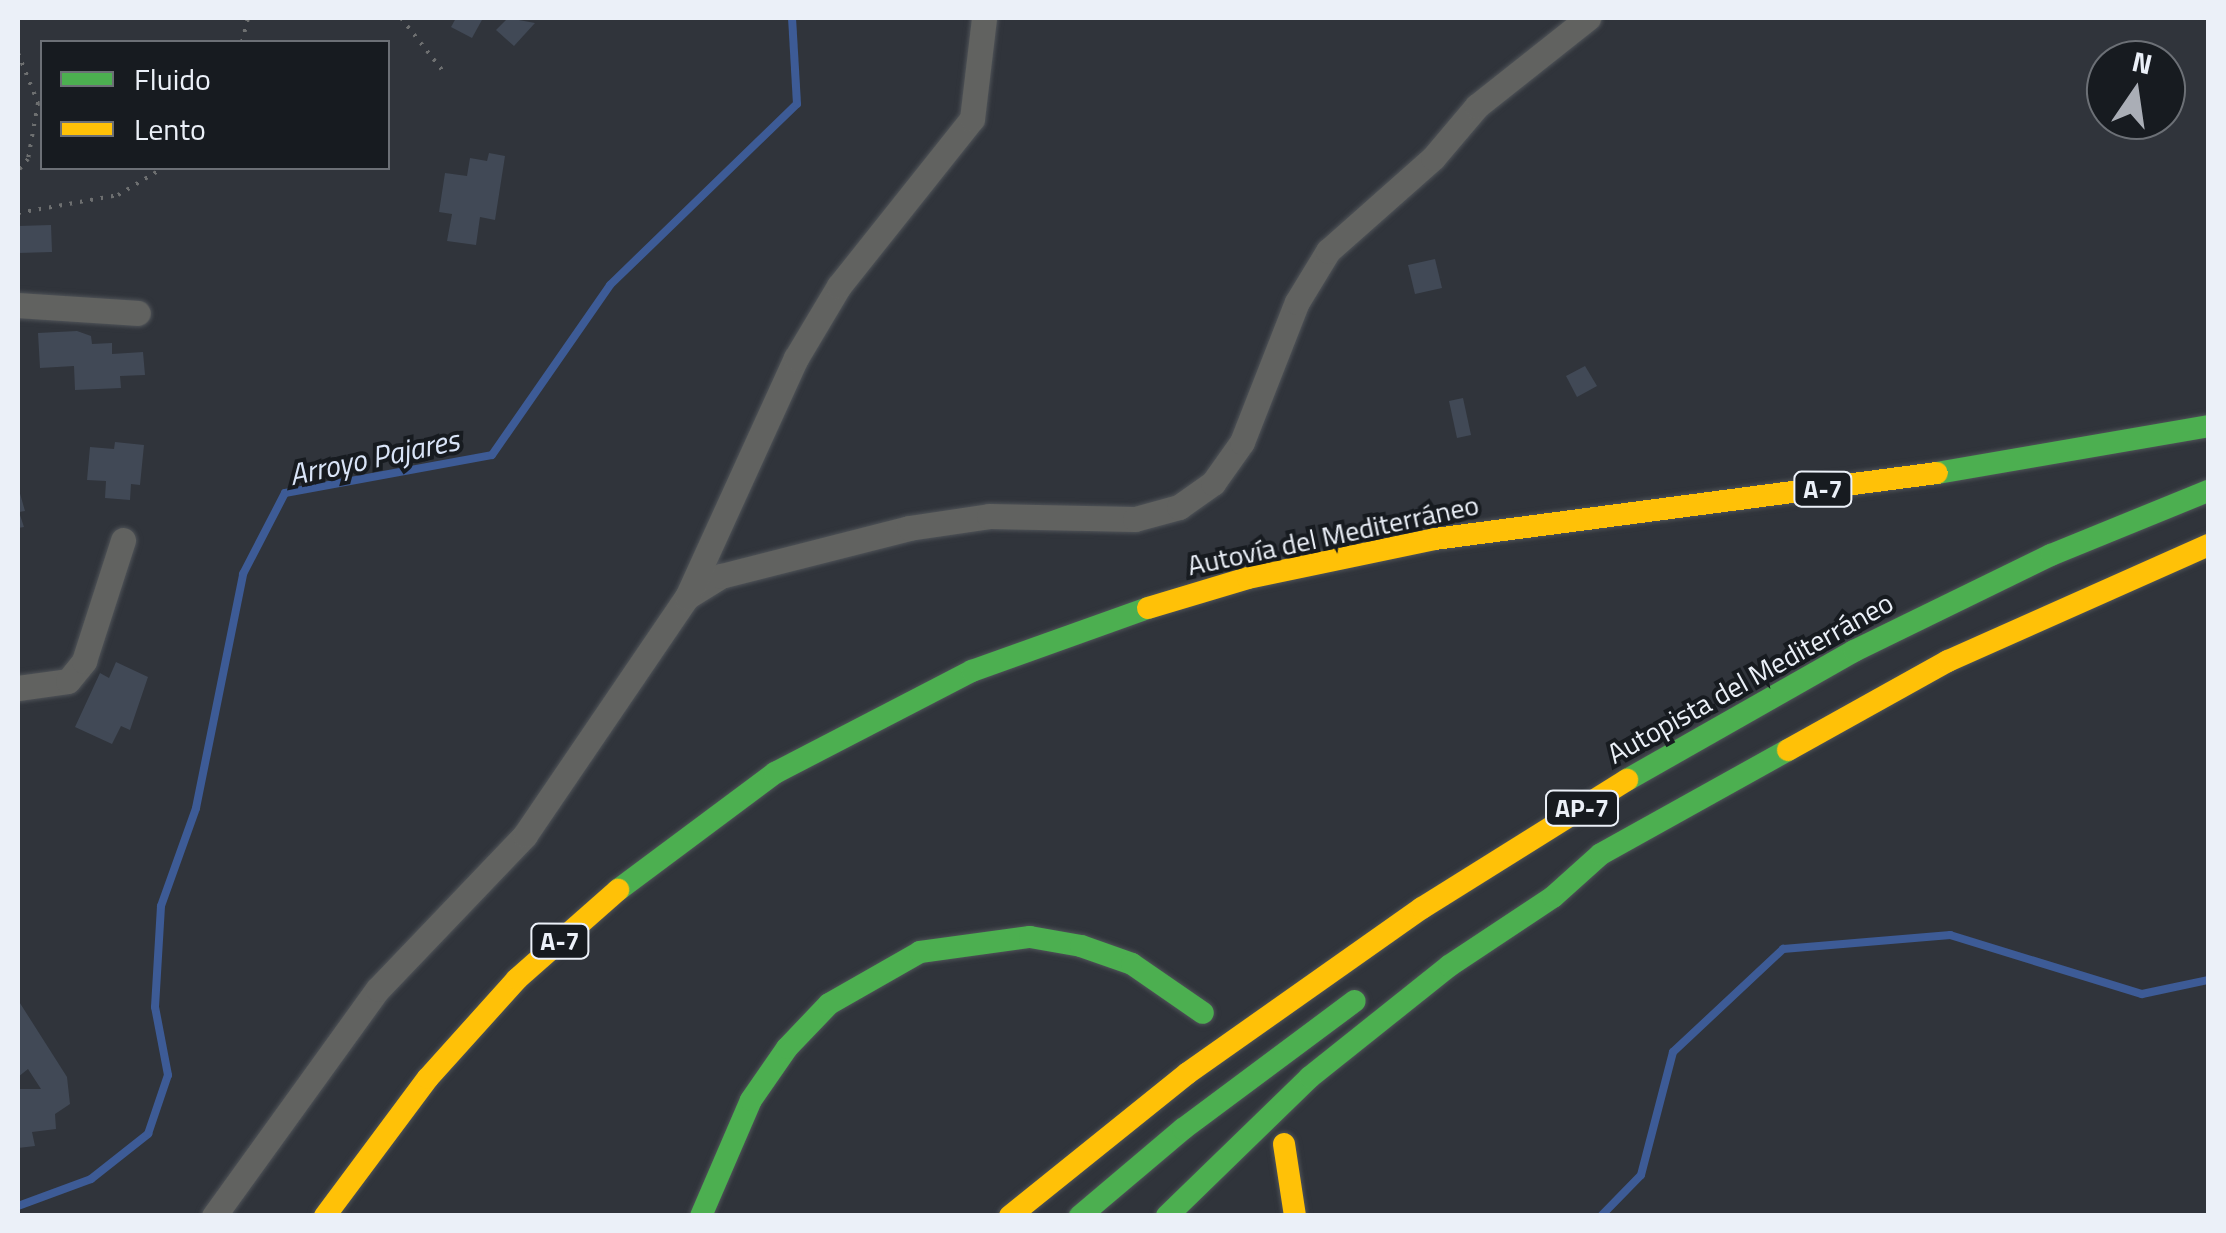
<!DOCTYPE html>
<meta charset="utf-8">
<style>
body{margin:0}
#map{position:relative;width:2226px;height:1233px;overflow:hidden;background:#30343b;font-family:"Titillium Web",sans-serif}
div>[style]{position:absolute}
.stream>*{height:8px;margin:-4px;padding:0 4px;transform-origin:4px;border-radius:4px;background:#3d5b96}
.building>*{inset:0;background:#414956}
.path>*{height:4px;margin-top:-2px;transform-origin:0;background:repeating-linear-gradient(90deg,#6d6f70 0 2.5px,transparent 0 10.5px)}
.roads{filter:drop-shadow(0 0 2px #4f5358) drop-shadow(0 0 2px #4f5358)}
.street>*{height:25px;margin:-12.5px;padding:0 12.5px;transform-origin:12.5px;border-radius:12.5px;background:#616260}
.fast>*{height:22px;margin:-11px;padding:0 11px;transform-origin:11px;border-radius:11px;background:#4caf50}
.slow>*{height:22px;margin:-11px;padding:0 11px;transform-origin:11px;border-radius:11px;background:#ffc107}
span{translate:-50% -50%;white-space:nowrap;text-align:center;line-height:1.15;-webkit-text-stroke:8px #171b20;paint-order:stroke}
.shield-label span{padding:2px 8px;background:#171b20;border:2px solid;border-radius:8px;-webkit-text-stroke-width:0}
.shield-label{font-size:25px;color:#ebf0f8;font-weight:700}
.street-label{font-size:28px;color:#ebf0f8}
.water-label{font-size:30px;color:#d9e4f7;font-style:italic}
.frame{position:absolute;inset:0;border:20px solid #ebf0f8;pointer-events:none}
.legend{position:absolute;left:40px;top:40px;width:350px;height:130px;box-sizing:border-box;background:#171b20;border:2px solid #6c7076;margin:0;padding:12px 18px;list-style:none;font-size:30px;color:#ebf0f8}
.legend li{display:flex;align-items:center;gap:20px;height:50px}
.legend b{width:50px;border:2px solid #6c7076}
.north{position:absolute;left:2086px;top:40px;width:100px;height:100px;box-sizing:border-box;background:#171b20;border:2px solid #6c7076;border-radius:50%;rotate:13deg;font-size:28px;font-weight:700;line-height:40px;text-align:center;color:#ebf0f8}
.north::after{content:'';display:block;margin:auto;width:35px;height:45px;background:#aaaeb6;clip-path:polygon(50% 0,100% 100%,50% 72%,0 100%)}
</style>
<div id="map">
<div class="stream">
<div style="left:18px;top:1206px;width:78px;rotate:-20.3deg"></div>
<div style="left:91px;top:1179px;width:73px;rotate:-38.3deg"></div>
<div style="left:148px;top:1134px;width:62px;rotate:-71.3deg"></div>
<div style="left:168px;top:1075px;width:69px;rotate:-100.8deg"></div>
<div style="left:155px;top:1007px;width:101px;rotate:-86.6deg"></div>
<div style="left:161px;top:906px;width:104px;rotate:-70.3deg"></div>
<div style="left:196px;top:808px;width:239px;rotate:-78.6deg"></div>
<div style="left:243px;top:574px;width:91px;rotate:-62.6deg"></div>
<div style="left:285px;top:493px;width:210px;rotate:-10.4deg"></div>
<div style="left:492px;top:455px;width:207px;rotate:-55.2deg"></div>
<div style="left:610px;top:285px;width:260px;rotate:-44.1deg"></div>
<div style="left:797px;top:104px;width:86px;rotate:-93.3deg"></div>
<div style="left:1601px;top:1216px;width:57px;rotate:-45.7deg"></div>
<div style="left:1641px;top:1175px;width:127px;rotate:-75.4deg"></div>
<div style="left:1673px;top:1052px;width:151px;rotate:-43.1deg"></div>
<div style="left:1783px;top:949px;width:168px;rotate:-4.8deg"></div>
<div style="left:1950px;top:935px;width:201px;rotate:17.1deg"></div>
<div style="left:2142px;top:994px;width:67px;rotate:-12deg"></div>
</div>
<div class="building">
<div style="clip-path:polygon(456px 18px,483px 18px,472px 38px,451px 27px)"></div>
<div style="clip-path:polygon(508px 18px,535px 23px,514px 46px,496px 30px)"></div>
<div style="clip-path:polygon(489px 153px,505px 156px,495px 220px,480px 217px,476px 245px,447px 241px,452px 214px,439px 212px,445px 173px,467px 176px,470px 158px,487px 161px)"></div>
<div style="clip-path:polygon(51px 225px,52px 252px,18px 253px,18px 226px)"></div>
<div style="clip-path:polygon(1435px 259px,1442px 288px,1415px 294px,1408px 265px)"></div>
<div style="clip-path:polygon(77px 331px,91px 336px,92px 344px,112px 343px,112px 354px,143px 352px,145px 375px,120px 376px,121px 388px,75px 390px,74px 366px,40px 368px,38px 333px)"></div>
<div style="clip-path:polygon(1585px 366px,1597px 386px,1577px 397px,1566px 376px)"></div>
<div style="clip-path:polygon(1463px 398px,1471px 435px,1457px 438px,1449px 401px)"></div>
<div style="clip-path:polygon(115px 442px,144px 445px,140px 485px,131px 484px,130px 500px,105px 498px,106px 481px,87px 480px,90px 447px,114px 449px)"></div>
<div style="clip-path:polygon(19px 490px,25px 511px,19px 512px,24px 527px,18px 528px)"></div>
<div style="clip-path:polygon(116px 662px,148px 677px,130px 730px,121px 726px,112px 744px,75px 727px,100px 673px,109px 678px)"></div>
<div style="clip-path:polygon(18px 1000px,67px 1077px,70px 1104px,55px 1114px,56px 1129px,32px 1132px,35px 1146px,18px 1148px,18px 1089px,41px 1089px,28px 1069px,18px 1077px)"></div>
</div>
<div class="path">
<div style="left:401px;top:18px;width:73px;rotate:51.7deg"></div>
<div style="left:242px;top:42px;width:25px;rotate:-76deg"></div>
<div style="left:18px;top:53px;width:54px;rotate:68.2deg"></div>
<div style="left:38px;top:103px;width:57px;rotate:100.1deg"></div>
<div style="left:28px;top:159px;width:16px;rotate:130deg"></div>
<div style="left:18px;top:213px;width:102px;rotate:-10.2deg"></div>
<div style="left:118px;top:195px;width:52px;rotate:-31deg"></div>
</div>
<div class="roads">
<div class="street">
<div style="left:18px;top:305px;width:120px;rotate:3.8deg"></div>
<div style="left:687px;top:597px;width:40px;rotate:-32deg"></div>
<div style="left:721px;top:576px;width:194px;rotate:-14.3deg"></div>
<div style="left:909px;top:528px;width:81px;rotate:-8.5deg"></div>
<div style="left:989px;top:516px;width:146px;rotate:1.2deg"></div>
<div style="left:1135px;top:519px;width:46px;rotate:-15.3deg"></div>
<div style="left:1179px;top:507px;width:42px;rotate:-35.2deg"></div>
<div style="left:1213px;top:483px;width:50px;rotate:-54.7deg"></div>
<div style="left:1242px;top:442px;width:150px;rotate:-68.6deg"></div>
<div style="left:1297px;top:302px;width:60px;rotate:-58.7deg"></div>
<div style="left:1328px;top:251px;width:140px;rotate:-41.5deg"></div>
<div style="left:1433px;top:158px;width:68px;rotate:-49.8deg"></div>
<div style="left:1477px;top:106px;width:142px;rotate:-38.4deg"></div>
<div style="left:18px;top:688px;width:50px;rotate:-8deg"></div>
<div style="left:68px;top:681px;width:26px;rotate:-51deg"></div>
<div style="left:84px;top:661px;width:127px;rotate:-72.1deg"></div>
<div style="left:214px;top:1216px;width:280px;rotate:-54.2deg"></div>
<div style="left:378px;top:989px;width:213px;rotate:-46.3deg"></div>
<div style="left:525px;top:835px;width:288px;rotate:-55.8deg"></div>
<div style="left:687px;top:597px;width:263px;rotate:-65.5deg"></div>
<div style="left:796px;top:358px;width:84px;rotate:-59.2deg"></div>
<div style="left:839px;top:286px;width:213px;rotate:-51.5deg"></div>
<div style="left:972px;top:119px;width:102px;rotate:-83.2deg"></div>
</div>
<div class="fast">
<div style="left:1937px;top:473px;width:275px;rotate:-9.8deg"></div>
<div style="left:1627px;top:780px;width:261px;rotate:-29.6deg"></div>
<div style="left:1854px;top:651px;width:219px;rotate:-26deg"></div>
<div style="left:2051px;top:555px;width:170px;rotate:-22.2deg"></div>
<div style="left:618px;top:890px;width:196px;rotate:-36.7deg"></div>
<div style="left:775px;top:773px;width:222px;rotate:-27.4deg"></div>
<div style="left:972px;top:671px;width:187px;rotate:-19.7deg"></div>
<div style="left:701px;top:1216px;width:126px;rotate:-66.7deg"></div>
<div style="left:751px;top:1100px;width:63px;rotate:-55.3deg"></div>
<div style="left:787px;top:1048px;width:61px;rotate:-46.3deg"></div>
<div style="left:829px;top:1004px;width:105px;rotate:-29.7deg"></div>
<div style="left:920px;top:952px;width:111px;rotate:-7.8deg"></div>
<div style="left:1030px;top:937px;width:52px;rotate:10deg"></div>
<div style="left:1081px;top:946px;width:54px;rotate:19.4deg"></div>
<div style="left:1132px;top:964px;width:86px;rotate:34.6deg"></div>
<div style="left:1080px;top:1216px;width:135px;rotate:-40.2deg"></div>
<div style="left:1183px;top:1129px;width:214px;rotate:-36.7deg"></div>
<div style="left:1167px;top:1216px;width:199px;rotate:-44.2deg"></div>
<div style="left:1310px;top:1077px;width:178px;rotate:-38.6deg"></div>
<div style="left:1449px;top:966px;width:125px;rotate:-33.6deg"></div>
<div style="left:1553px;top:897px;width:64px;rotate:-41.9deg"></div>
<div style="left:1601px;top:854px;width:214px;rotate:-29.1deg"></div>
</div>
<div class="slow">
<div style="left:1148px;top:608px;width:104px;rotate:-16.7deg"></div>
<div style="left:1248px;top:578px;width:191px;rotate:-11.8deg"></div>
<div style="left:1435px;top:539px;width:506px;rotate:-7.49deg"></div>
<div style="left:1788px;top:750px;width:183px;rotate:-29.1deg"></div>
<div style="left:1948px;top:661px;width:285px;rotate:-24deg"></div>
<div style="left:1284px;top:1144px;width:73px;rotate:81.3deg"></div>
<div style="left:325px;top:1216px;width:172px;rotate:-53.3deg"></div>
<div style="left:428px;top:1078px;width:133px;rotate:-48deg"></div>
<div style="left:517px;top:979px;width:135px;rotate:-41.4deg"></div>
<div style="left:1010px;top:1216px;width:228px;rotate:-38.8deg"></div>
<div style="left:1188px;top:1073px;width:286px;rotate:-35.2deg"></div>
<div style="left:1422px;top:908px;width:242px;rotate:-32deg"></div>
</div>
</div>
<div class="shield-label">
<span style="left:1823px;top:489px">A-7</span>
<span style="left:1582px;top:808px">AP-7</span>
<span style="left:560px;top:941px">A-7</span>
</div>
<div class="street-label">
<span style="left:1333px;top:535px;rotate:-12deg">Autovía del Mediterráneo</span>
<span style="left:1750px;top:678px;rotate:-29deg">Autopista del Mediterráneo</span>
</div>
<div class="water-label">
<span style="left:374px;top:457px;rotate:-12deg">Arroyo Pajares</span>
</div>
<div class="frame"></div>
<ul class="legend">
<li><b style="height:12px;background:#4caf50"></b>Fluido</li>
<li><b style="height:12px;background:#ffc107"></b>Lento</li>
</ul>
<div class="north">N</div>
</div>
